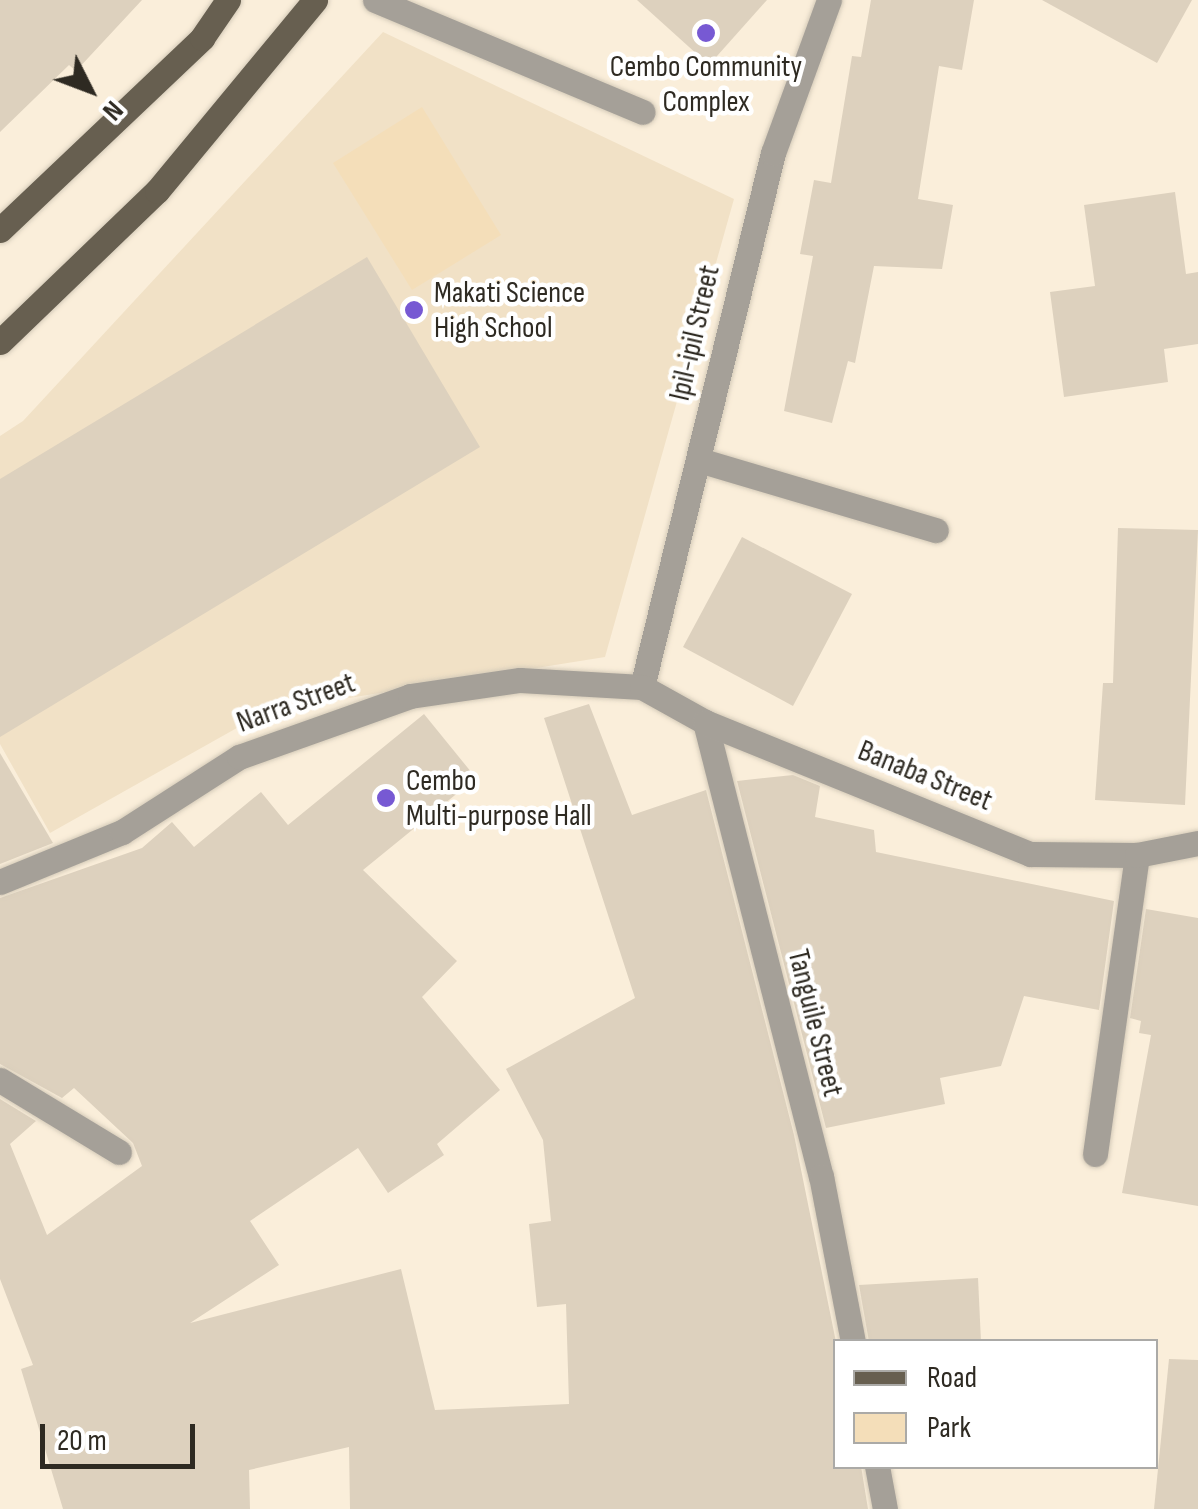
<!DOCTYPE html>
<style>
body{margin:0}
#map{position:relative;width:1198px;height:1509px;overflow:hidden;background:#faeeda;font-family:"Sofia Sans Condensed",sans-serif}
div>[style]{position:absolute}
.built>*{inset:0;background:#f1e1c6}
.green>*{inset:0;background:#f4deb9}
.building>*{inset:0;background:#ddd1be}
.roads{filter:drop-shadow(0 0 2px #d5cbb9) drop-shadow(0 0 2px #d5cbb9)}
.service>*{height:25px;margin:-12.5px;padding:0 12.5px;transform-origin:12.5px;border-radius:12.5px;background:#a5a098}
.minor>*{height:25px;margin:-12.5px;padding:0 12.5px;transform-origin:12.5px;border-radius:12.5px;background:#a5a098}
.primary>*{height:25px;margin:-12.5px;padding:0 12.5px;transform-origin:12.5px;border-radius:12.5px;background:#675f50}
.dots>*{width:28px;height:28px;translate:-50% -50%;box-sizing:border-box;border:5px solid #fff;border-radius:50%}
span{translate:-50% -50%;white-space:nowrap;text-align:center;line-height:1.15;-webkit-text-stroke:9px #fff;paint-order:stroke}
.poi-label{font-size:30px;color:#2e2a22}
.left{translate:0 -50%;text-align:left}
.street-label{font-size:30px;color:#2e2a22}
.legend{position:absolute;left:833px;top:1339px;width:325px;height:130px;box-sizing:border-box;background:#fff;border:2px solid #abaaa7;margin:0;padding:12px 18px;list-style:none;font-size:30px;color:#2e2a22}
.legend li{display:flex;align-items:center;gap:20px;height:50px}
.legend b{width:50px;border:2px solid #abaaa7}
.north{position:absolute;left:40px;top:40px;width:100px;height:100px;-webkit-text-stroke:8px #fff;paint-order:stroke;rotate:132deg;font-size:28px;font-weight:700;line-height:40px;text-align:center;color:#2e2a22}
.north::after{content:'';display:block;margin:auto;width:35px;height:45px;background:#2e2a22;clip-path:polygon(50% 0,100% 100%,50% 72%,0 100%)}
.scale{position:absolute;left:40px;top:1424px;width:155px;height:45px;box-sizing:border-box;border:5px solid #2e2a22;border-top:0;padding-left:12px;font-size:30px;line-height:35px;white-space:nowrap;color:#2e2a22;-webkit-text-stroke:8px #fff;paint-order:stroke}
</style>
<div id="map">
<div class="built">
<div style="clip-path:polygon(383px 32px,734px 199px,605px 657px,267px 711px,50px 833px,0 744px,0 436px,23px 421px)"></div>
</div>
<div class="green">
<div style="clip-path:polygon(422px 107px,501px 235px,412px 290px,333px 163px)"></div>
</div>
<div class="building">
<div style="clip-path:polygon(0 0,142px 0,76px 71px,69px 65px,0 132px)"></div>
<div style="clip-path:polygon(637px 0,767px 0,709px 65px)"></div>
<div style="clip-path:polygon(871px 0,974px 0,962px 70px,939px 66px,918px 199px,953px 205px,942px 269px,874px 266px,855px 363px,848px 361px,832px 423px,784px 411px,813px 256px,800px 254px,814px 180px,831px 183px,852px 56px,861px 57px)"></div>
<div style="clip-path:polygon(1042px 0,1192px 0,1157px 63px)"></div>
<div style="clip-path:polygon(1175px 192px,1186px 274px,1198px 272px,1198px 344px,1164px 349px,1168px 382px,1064px 397px,1050px 292px,1095px 286px,1084px 205px)"></div>
<div style="clip-path:polygon(367px 257px,480px 447px,0 737px,0 479px)"></div>
<div style="clip-path:polygon(1118px 528px,1198px 530px,1185px 805px,1095px 800px,1103px 683px,1113px 683px)"></div>
<div style="clip-path:polygon(742px 537px,852px 594px,793px 706px,683px 647px)"></div>
<div style="clip-path:polygon(589px 704px,632px 815px,706px 790px,794px 1135px,836px 1342px,836px 1466px,861px 1466px,868px 1509px,350px 1509px,349px 1447px,249px 1470px,250px 1509px,63px 1509px,21px 1369px,33px 1365px,0 1279px,0 1099px,36px 1121px,10px 1144px,47px 1235px,142px 1166px,133px 1143px,74px 1088px,62px 1098px,0 1064px,0 898px,142px 848px,172px 822px,194px 847px,261px 792px,288px 825px,424px 714px,476px 778px,363px 870px,457px 961px,422px 997px,500px 1090px,437px 1144px,444px 1155px,388px 1193px,358px 1148px,250px 1221px,279px 1265px,190px 1323px,401px 1269px,435px 1410px,569px 1404px,566px 1304px,537px 1307px,529px 1224px,551px 1221px,543px 1140px,506px 1069px,635px 998px,544px 718px)"></div>
<div style="clip-path:polygon(0 753px,53px 843px,0 864px)"></div>
<div style="clip-path:polygon(793px 775px,820px 786px,815px 817px,874px 830px,876px 852px,1114px 901px,1099px 1010px,1024px 996px,1001px 1066px,940px 1078px,945px 1104px,826px 1128px,737px 781px)"></div>
<div style="clip-path:polygon(1146px 909px,1198px 918px,1198px 1206px,1122px 1193px,1151px 1035px,1139px 1033px,1141px 1021px,1130px 1018px)"></div>
<div style="clip-path:polygon(978px 1278px,981px 1342px,869px 1342px,859px 1285px)"></div>
<div style="clip-path:polygon(1169px 1359px,1198px 1360px,1198px 1509px,1154px 1509px)"></div>
</div>
<div class="roads">
<div class="service">
<div style="left:375px;top:0;width:290px;rotate:22.7deg"></div>
<div style="left:699px;top:460px;width:247px;rotate:16.5deg"></div>
<div style="left:0;top:1080px;width:139px;rotate:31.2deg"></div>
<div style="left:1095px;top:1154px;width:302px;rotate:-82deg"></div>
</div>
<div class="minor">
<div style="left:642px;top:687px;width:550px;rotate:-76.22deg"></div>
<div style="left:773px;top:153px;width:163px;rotate:-69.9deg"></div>
<div style="left:705px;top:722px;width:469px;rotate:75.7deg"></div>
<div style="left:821px;top:1176px;width:169px;rotate:79.1deg"></div>
<div style="left:0;top:882px;width:132px;rotate:-22.3deg"></div>
<div style="left:122px;top:832px;width:139px;rotate:-32.7deg"></div>
<div style="left:239px;top:757px;width:182px;rotate:-19.6deg"></div>
<div style="left:410px;top:696px;width:111px;rotate:-8.3deg"></div>
<div style="left:520px;top:680px;width:122px;rotate:3.3deg"></div>
<div style="left:642px;top:687px;width:72px;rotate:29.1deg"></div>
<div style="left:705px;top:722px;width:351px;rotate:22.1deg"></div>
<div style="left:1030px;top:854px;width:107px;rotate:0.5deg"></div>
<div style="left:1137px;top:855px;width:62px;rotate:-11.1deg"></div>
<div style="left:877px;top:1466px;width:44px;rotate:79.5deg"></div>
</div>
<div class="primary">
<div style="left:0;top:230px;width:279px;rotate:-43.5deg"></div>
<div style="left:202px;top:38px;width:46px;rotate:-55.6deg"></div>
<div style="left:0;top:342px;width:218px;rotate:-43.9deg"></div>
<div style="left:157px;top:191px;width:248px;rotate:-50.4deg"></div>
</div>
</div>
<div class="dots">
<div style="left:706px;top:33px;background:#7759d3"></div>
<div style="left:414px;top:310px;background:#7759d3"></div>
<div style="left:386px;top:798px;background:#7759d3"></div>
</div>
<div class="poi-label">
<span style="left:706px;top:84px">Cembo Community<br>Complex</span>
<span class="left" style="left:434px;top:310px">Makati Science<br>High School</span>
<span class="left" style="left:406px;top:798px">Cembo<br>Multi-purpose Hall</span>
</div>
<div class="street-label">
<span style="left:695px;top:333px;rotate:-77deg">Ipil-ipil Street</span>
<span style="left:296px;top:703px;rotate:-20deg">Narra Street</span>
<span style="left:925px;top:776px;rotate:22deg">Banaba Street</span>
<span style="left:815px;top:1023px;rotate:76deg">Tanguile Street</span>
</div>
<ul class="legend">
<li><b style="height:12px;background:#675f50"></b>Road</li>
<li><b style="height:28px;background:#f4deb9"></b>Park</li>
</ul>
<div class="north">N</div>
<div class="scale">20 m</div>
</div>
